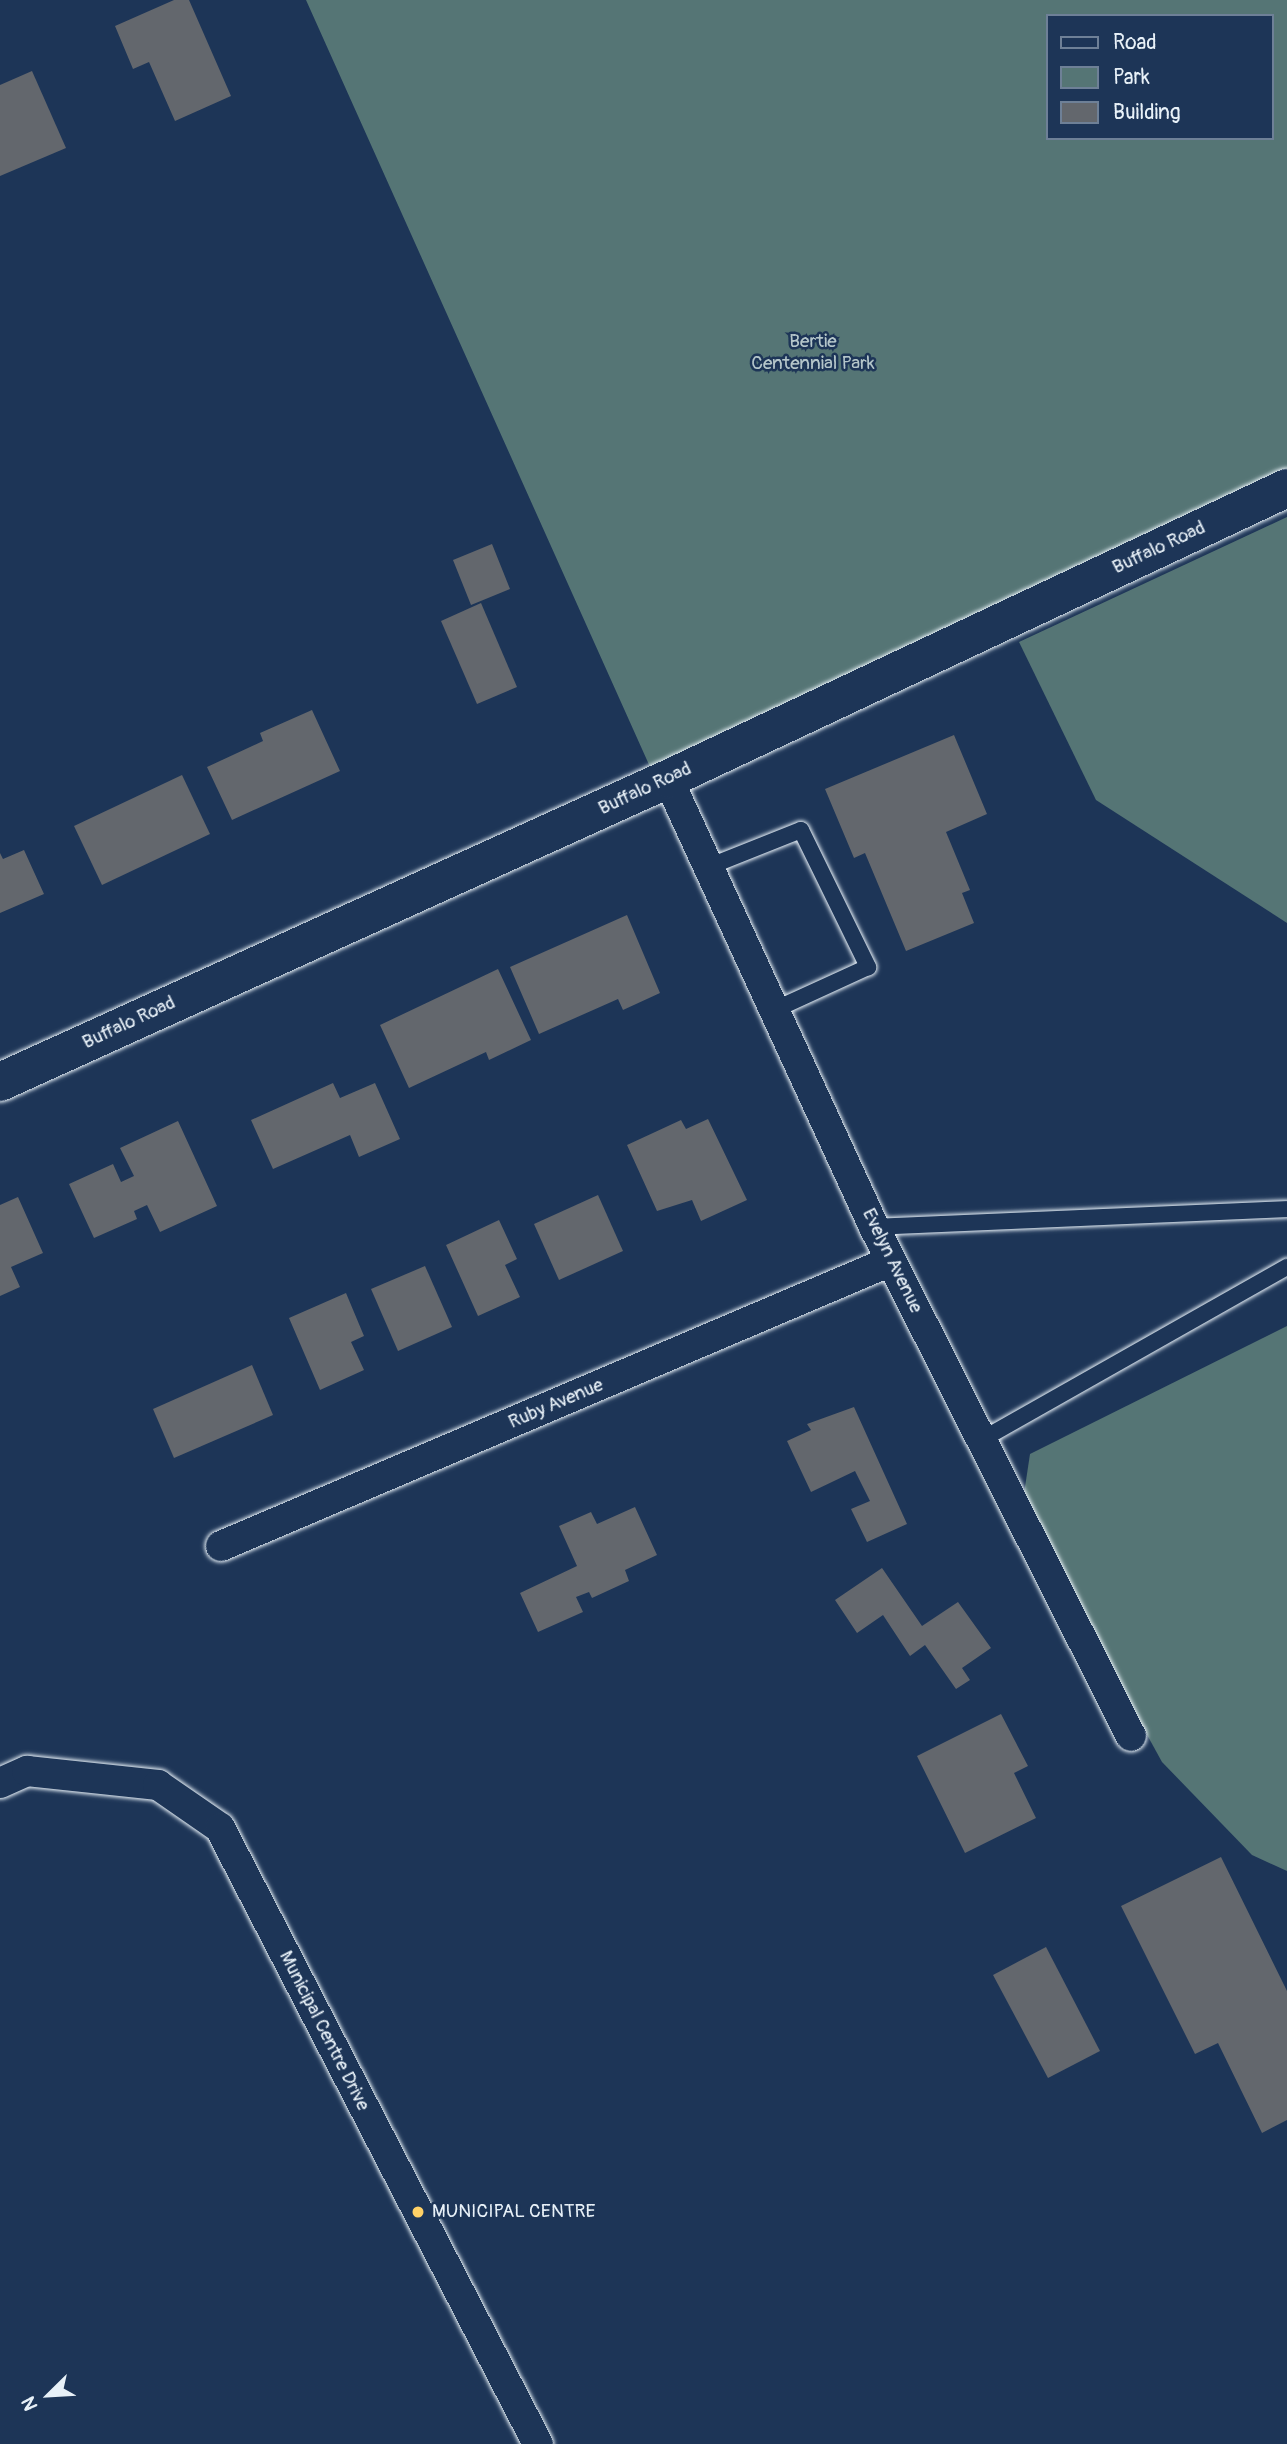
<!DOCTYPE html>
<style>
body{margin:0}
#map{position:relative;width:1287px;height:2444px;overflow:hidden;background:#1d3557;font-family:Pangolin,sans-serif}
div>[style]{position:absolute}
.green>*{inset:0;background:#557575}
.building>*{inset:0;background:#63676d}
.roads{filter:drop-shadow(0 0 2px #e8f1f8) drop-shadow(0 0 2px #e8f1f8)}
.lane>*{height:16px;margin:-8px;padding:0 8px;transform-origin:8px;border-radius:8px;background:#1d3557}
.street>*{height:30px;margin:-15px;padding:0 15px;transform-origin:15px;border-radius:15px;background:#1d3557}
.secondary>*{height:38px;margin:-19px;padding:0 19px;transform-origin:19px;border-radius:19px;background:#1d3557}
.dots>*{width:19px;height:19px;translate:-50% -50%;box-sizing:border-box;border:4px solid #1d3557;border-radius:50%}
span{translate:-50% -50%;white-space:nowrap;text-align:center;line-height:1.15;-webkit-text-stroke:5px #1d3557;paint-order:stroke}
.park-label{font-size:19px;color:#b5c6ca}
.street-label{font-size:19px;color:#e8f1f8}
.poi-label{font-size:19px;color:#e8f1f8}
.left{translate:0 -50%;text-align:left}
.legend{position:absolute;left:1046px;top:14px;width:228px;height:126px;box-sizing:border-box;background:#1d3557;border:2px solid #6e8097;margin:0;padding:9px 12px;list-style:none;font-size:21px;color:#e8f1f8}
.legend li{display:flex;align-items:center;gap:14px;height:35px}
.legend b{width:35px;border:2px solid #6e8097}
.north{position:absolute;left:14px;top:2360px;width:70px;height:70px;-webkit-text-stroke:5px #1d3557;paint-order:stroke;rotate:246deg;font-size:19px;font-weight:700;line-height:28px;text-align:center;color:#e8f1f8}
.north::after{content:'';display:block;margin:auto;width:24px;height:32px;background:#e8f1f8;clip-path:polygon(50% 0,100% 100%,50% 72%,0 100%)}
</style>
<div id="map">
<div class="green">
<div style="clip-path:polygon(evenodd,306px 0,1287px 0,1287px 485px,655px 778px,306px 0,1047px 16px,1271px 16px,1271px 138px,1047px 138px,1047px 16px)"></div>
<div style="clip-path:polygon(1287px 517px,1287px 923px,1096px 800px,1019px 642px)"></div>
<div style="clip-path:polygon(1287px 1326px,1287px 1871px,1252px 1855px,1162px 1762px,1022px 1507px,1030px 1454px)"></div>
</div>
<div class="building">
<div style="clip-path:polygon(174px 0,189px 0,231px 96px,175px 121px,149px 62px,133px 69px,115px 26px)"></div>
<div style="clip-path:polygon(32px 71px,66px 148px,0 176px,0 85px)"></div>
<div style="clip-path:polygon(492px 544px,510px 589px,471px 605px,453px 560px)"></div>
<div style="clip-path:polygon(481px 603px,517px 687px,477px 704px,441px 621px)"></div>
<div style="clip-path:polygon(312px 710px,340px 771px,232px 820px,207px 767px,263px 741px,260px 733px)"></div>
<div style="clip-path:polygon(954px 735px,987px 814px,946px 832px,970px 890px,962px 893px,974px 923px,906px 951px,865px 853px,854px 858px,825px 789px)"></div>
<div style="clip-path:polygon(182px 775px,210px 834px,102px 885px,74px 826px)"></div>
<div style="clip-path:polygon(24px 850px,44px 894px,0 913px,0 853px,3px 859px)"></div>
<div style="clip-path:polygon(627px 915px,660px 993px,623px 1010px,618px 999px,539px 1034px,510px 967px)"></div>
<div style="clip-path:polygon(498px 969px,531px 1040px,489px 1060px,486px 1052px,409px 1088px,380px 1025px)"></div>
<div style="clip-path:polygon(333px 1083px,340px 1098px,375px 1083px,400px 1139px,359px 1157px,350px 1135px,273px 1169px,251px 1120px)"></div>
<div style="clip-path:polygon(708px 1119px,747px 1200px,701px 1221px,692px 1200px,657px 1211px,627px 1145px,681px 1120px,686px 1129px)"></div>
<div style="clip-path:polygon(178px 1121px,217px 1206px,160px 1232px,147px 1205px,134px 1211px,137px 1219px,94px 1238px,69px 1184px,113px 1164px,121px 1182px,134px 1176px,120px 1148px)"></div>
<div style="clip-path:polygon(598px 1195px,623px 1251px,559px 1280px,534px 1224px)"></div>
<div style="clip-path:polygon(18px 1197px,43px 1253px,11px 1267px,20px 1287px,0 1296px,0 1205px)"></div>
<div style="clip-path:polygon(499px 1220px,517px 1259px,505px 1265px,520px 1297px,478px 1316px,446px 1245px)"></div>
<div style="clip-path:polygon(425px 1266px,452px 1327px,398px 1351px,371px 1289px)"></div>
<div style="clip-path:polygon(346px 1293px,364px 1336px,351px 1342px,364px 1370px,320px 1390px,289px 1318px)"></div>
<div style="clip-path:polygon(252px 1365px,273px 1415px,174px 1458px,153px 1409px)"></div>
<div style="clip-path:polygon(854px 1407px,907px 1524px,867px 1542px,851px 1509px,870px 1501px,855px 1471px,811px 1492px,787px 1441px,811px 1430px,807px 1424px)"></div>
<div style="clip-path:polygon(635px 1507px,657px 1555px,625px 1570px,629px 1581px,592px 1598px,589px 1592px,576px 1597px,583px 1612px,538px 1632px,520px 1593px,577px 1566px,559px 1526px,591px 1512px,597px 1524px)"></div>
<div style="clip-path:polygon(882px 1568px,922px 1626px,958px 1602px,991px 1648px,962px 1668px,970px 1680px,956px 1689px,925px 1645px,910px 1656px,883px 1615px,857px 1633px,835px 1600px)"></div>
<div style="clip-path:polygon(1001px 1714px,1028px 1766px,1014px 1773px,1036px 1818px,965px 1853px,917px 1756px)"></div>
<div style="clip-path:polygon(1221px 1857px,1287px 1991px,1287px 2120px,1262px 2133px,1218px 2043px,1195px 2054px,1121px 1906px)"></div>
<div style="clip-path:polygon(1046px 1947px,1100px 2051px,1048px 2078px,993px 1975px)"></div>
</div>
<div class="roads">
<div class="lane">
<div style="left:708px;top:867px;width:100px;rotate:-21.7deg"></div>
<div style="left:801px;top:830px;width:153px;rotate:63.9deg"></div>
<div style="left:868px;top:967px;width:103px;rotate:155.4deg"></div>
<div style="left:874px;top:1227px;width:413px;rotate:-2.5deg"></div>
<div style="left:981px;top:1440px;width:352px;rotate:-29.5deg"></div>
</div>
<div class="street">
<div style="left:668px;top:779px;width:493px;rotate:65.3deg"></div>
<div style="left:874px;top:1227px;width:570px;rotate:63.21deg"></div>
<div style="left:221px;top:1546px;width:728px;rotate:-23.04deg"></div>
<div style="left:0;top:1783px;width:30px;rotate:-24deg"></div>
<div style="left:27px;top:1771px;width:132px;rotate:6.1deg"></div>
<div style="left:158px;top:1785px;width:75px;rotate:34.7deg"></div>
<div style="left:220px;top:1828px;width:693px;rotate:62.7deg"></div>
</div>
<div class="secondary">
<div style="left:0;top:1082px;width:734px;rotate:-24.4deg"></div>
<div style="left:668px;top:779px;width:684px;rotate:-25.18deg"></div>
</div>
</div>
<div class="dots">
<div style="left:418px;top:2212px;background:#ffd166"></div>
</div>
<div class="park-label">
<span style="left:813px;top:353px">Bertie<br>Centennial Park</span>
</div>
<div class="street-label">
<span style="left:1159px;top:548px;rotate:-25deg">Buffalo Road</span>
<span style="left:645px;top:789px;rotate:-25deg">Buffalo Road</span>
<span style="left:129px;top:1023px;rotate:-25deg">Buffalo Road</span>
<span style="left:892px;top:1261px;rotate:64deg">Evelyn Avenue</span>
<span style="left:556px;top:1404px;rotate:-23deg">Ruby Avenue</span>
<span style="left:324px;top:2031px;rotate:63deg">Municipal Centre Drive</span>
</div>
<div class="poi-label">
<span class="left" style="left:432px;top:2212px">MUNICIPAL CENTRE</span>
</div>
<ul class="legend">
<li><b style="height:9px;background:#1d3557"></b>Road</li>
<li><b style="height:19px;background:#557575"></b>Park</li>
<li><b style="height:19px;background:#63676d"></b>Building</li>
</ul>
<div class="north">N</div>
</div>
